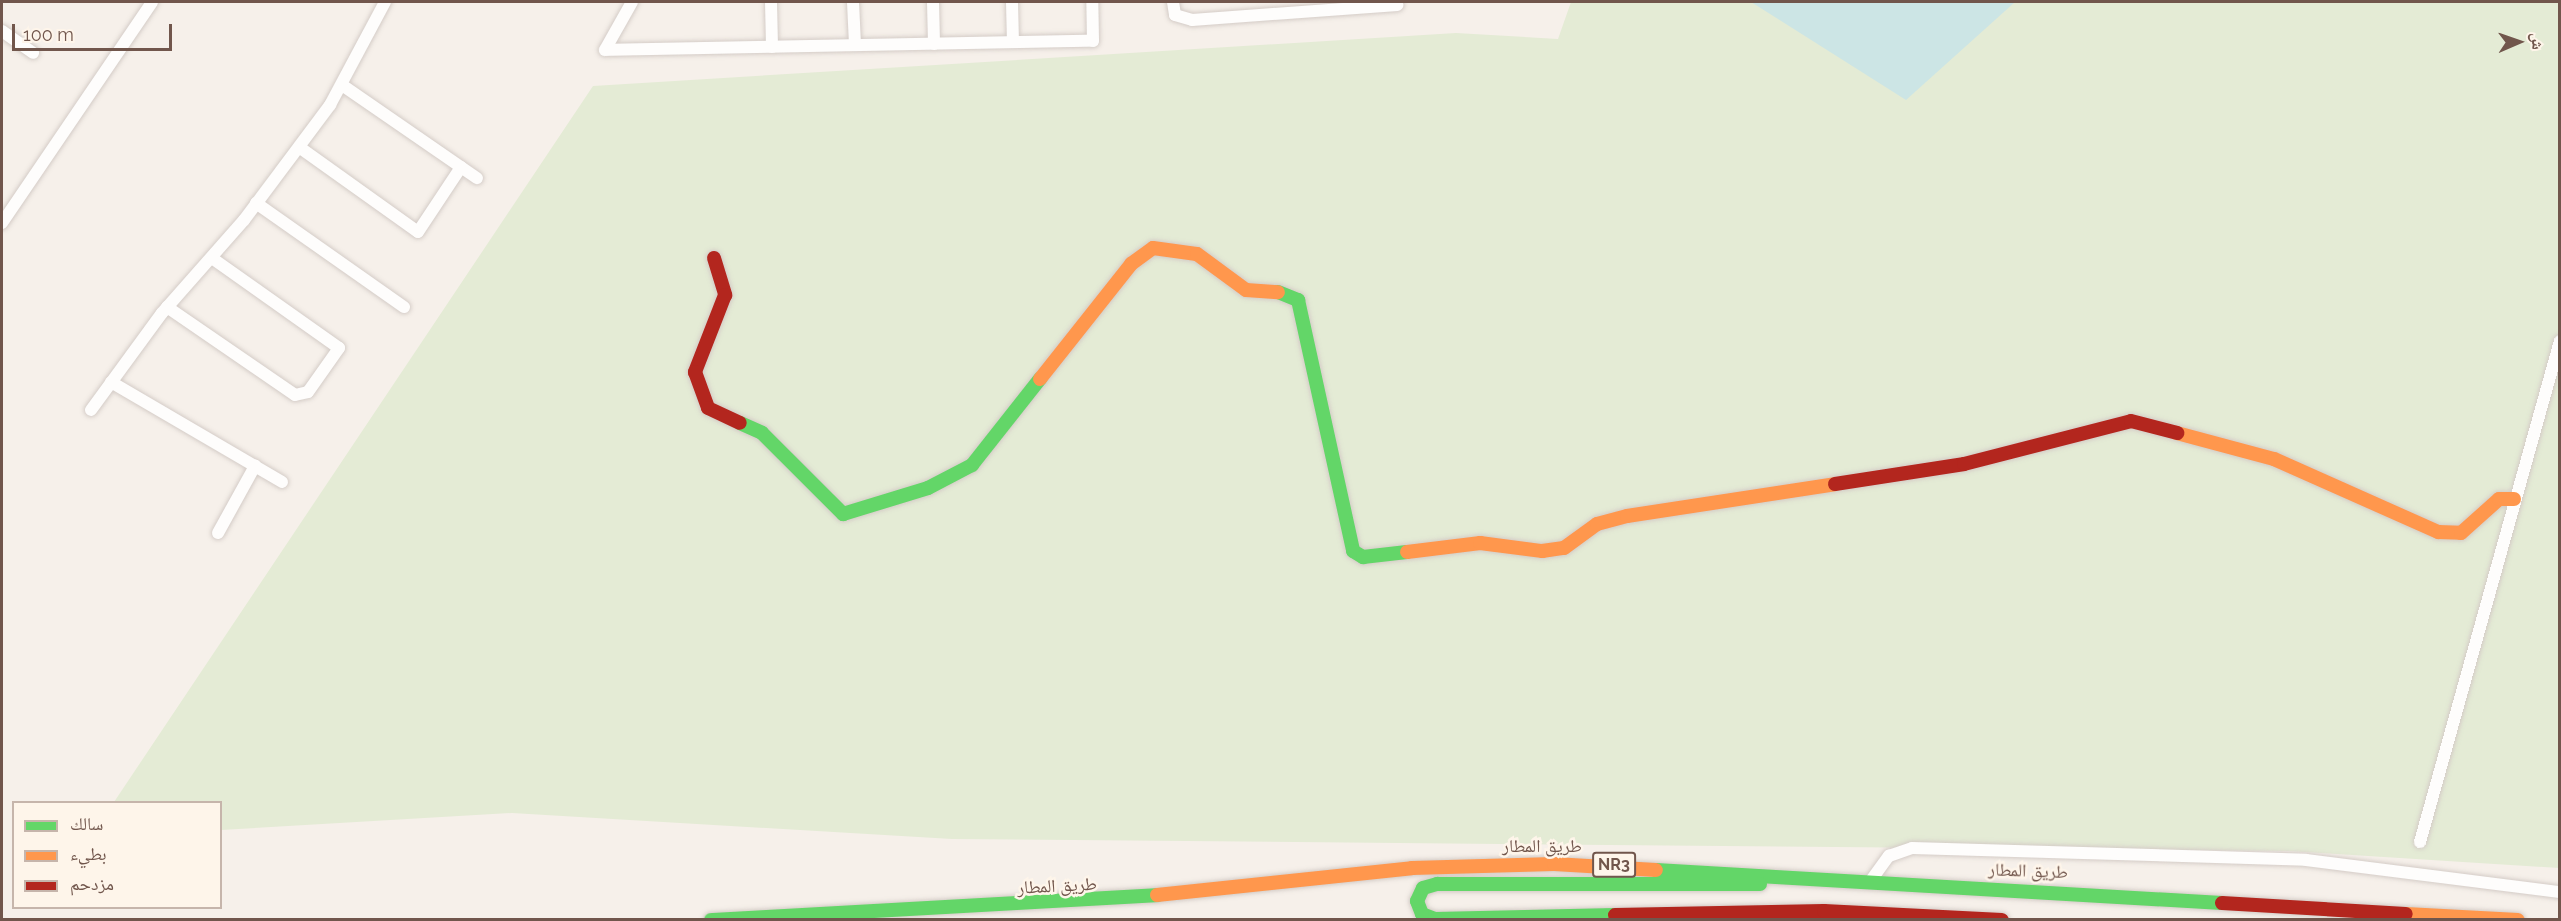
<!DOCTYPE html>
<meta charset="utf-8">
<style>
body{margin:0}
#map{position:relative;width:2561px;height:921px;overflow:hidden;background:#f6f0ea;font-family:Raleway,"Noto Naskh Arabic",sans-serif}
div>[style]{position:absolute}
.green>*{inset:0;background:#e4ebd5}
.water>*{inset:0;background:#cce5e5}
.roads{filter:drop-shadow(0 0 2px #d4ccc7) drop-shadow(0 0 2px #d4ccc7)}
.street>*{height:12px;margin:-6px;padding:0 6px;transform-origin:6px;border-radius:6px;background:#fefdfc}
.fast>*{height:14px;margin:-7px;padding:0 7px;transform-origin:7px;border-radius:7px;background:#63d668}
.slow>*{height:14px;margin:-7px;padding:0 7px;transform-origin:7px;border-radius:7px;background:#ff974d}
.jam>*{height:14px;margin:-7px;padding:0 7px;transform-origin:7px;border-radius:7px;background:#b3261e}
span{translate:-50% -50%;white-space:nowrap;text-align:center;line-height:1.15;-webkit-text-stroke:5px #fef5ea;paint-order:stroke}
.shield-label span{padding:2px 4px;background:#fef5ea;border:2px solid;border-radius:4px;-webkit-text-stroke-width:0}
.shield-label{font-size:16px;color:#71564c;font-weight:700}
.street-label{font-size:18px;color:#71564c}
.frame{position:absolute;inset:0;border:3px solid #71564c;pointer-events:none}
.legend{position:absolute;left:12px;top:801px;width:210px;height:108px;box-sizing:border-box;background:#fef5ea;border:2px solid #c6b5ab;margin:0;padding:8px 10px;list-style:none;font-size:18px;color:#71564c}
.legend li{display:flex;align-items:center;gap:12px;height:30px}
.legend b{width:30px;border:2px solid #c6b5ab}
.north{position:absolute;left:2489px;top:12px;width:60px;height:60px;-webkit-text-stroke:4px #fef5ea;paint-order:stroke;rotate:88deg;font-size:16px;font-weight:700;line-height:24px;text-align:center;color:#71564c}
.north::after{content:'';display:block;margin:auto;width:21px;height:27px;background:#71564c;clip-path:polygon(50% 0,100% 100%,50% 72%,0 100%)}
.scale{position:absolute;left:12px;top:24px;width:160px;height:27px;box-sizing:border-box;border:3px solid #71564c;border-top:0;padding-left:8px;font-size:18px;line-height:21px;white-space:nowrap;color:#71564c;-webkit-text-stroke:4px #fef5ea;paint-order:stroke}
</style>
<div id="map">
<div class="green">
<div style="clip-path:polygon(1571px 2px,2559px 2px,2559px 868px,2289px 851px,952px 839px,512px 813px,221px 830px,220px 802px,114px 802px,593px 86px,1456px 33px,1558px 39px)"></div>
</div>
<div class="water">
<div style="clip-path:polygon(1751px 2px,2015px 2px,1906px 100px)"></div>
</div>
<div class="roads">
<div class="street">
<div style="left:632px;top:2px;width:55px;rotate:119.4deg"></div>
<div style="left:605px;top:50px;width:488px;rotate:-1.1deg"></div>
<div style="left:1093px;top:41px;width:39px;rotate:-91deg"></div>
<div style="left:771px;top:2px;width:45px;rotate:88.7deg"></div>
<div style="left:853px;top:2px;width:43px;rotate:87.3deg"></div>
<div style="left:933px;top:2px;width:42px;rotate:88.6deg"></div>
<div style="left:1012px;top:2px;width:40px;rotate:88.6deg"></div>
<div style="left:1173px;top:2px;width:13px;rotate:81deg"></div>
<div style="left:1175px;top:15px;width:18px;rotate:16deg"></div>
<div style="left:1192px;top:20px;width:206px;rotate:-4.2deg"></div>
<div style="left:2px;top:31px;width:38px;rotate:35deg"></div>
<div style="left:342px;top:85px;width:164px;rotate:34.6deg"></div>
<div style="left:299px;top:147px;width:146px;rotate:35.5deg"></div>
<div style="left:418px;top:232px;width:78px;rotate:-56.5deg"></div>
<div style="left:256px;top:203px;width:181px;rotate:35.1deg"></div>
<div style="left:2px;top:223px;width:267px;rotate:-55.8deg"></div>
<div style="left:167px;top:307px;width:155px;rotate:34.5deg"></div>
<div style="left:295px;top:395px;width:13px;rotate:-13deg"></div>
<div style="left:308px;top:392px;width:54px;rotate:-54.8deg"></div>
<div style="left:339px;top:348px;width:156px;rotate:-144.7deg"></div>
<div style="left:111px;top:382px;width:198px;rotate:30.3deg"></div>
<div style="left:91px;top:410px;width:120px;rotate:-53.8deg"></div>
<div style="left:162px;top:313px;width:124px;rotate:-48.6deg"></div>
<div style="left:244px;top:220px;width:144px;rotate:-53.2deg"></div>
<div style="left:330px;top:105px;width:117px;rotate:-61.9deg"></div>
<div style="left:218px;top:533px;width:77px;rotate:-61.1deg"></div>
<div style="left:2420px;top:842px;width:520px;rotate:-74.39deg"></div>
<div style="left:1872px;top:879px;width:29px;rotate:-54deg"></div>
<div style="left:1889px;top:856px;width:24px;rotate:-19deg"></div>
<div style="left:1912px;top:848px;width:394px;rotate:1.7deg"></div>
<div style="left:2306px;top:860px;width:256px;rotate:7.2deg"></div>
</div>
<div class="fast">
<div style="left:1278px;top:292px;width:22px;rotate:22deg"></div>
<div style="left:1298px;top:300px;width:257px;rotate:77.6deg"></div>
<div style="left:1353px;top:551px;width:12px;rotate:31deg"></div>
<div style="left:1363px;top:557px;width:44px;rotate:-6.5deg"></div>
<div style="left:740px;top:423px;width:24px;rotate:24deg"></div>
<div style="left:762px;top:433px;width:115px;rotate:45deg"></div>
<div style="left:843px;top:514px;width:89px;rotate:-17deg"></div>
<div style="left:928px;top:488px;width:50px;rotate:-27.6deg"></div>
<div style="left:972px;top:465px;width:110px;rotate:-51.7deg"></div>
<div style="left:1656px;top:870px;width:567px;rotate:3.34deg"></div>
<div style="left:1615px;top:915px;width:180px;rotate:178.7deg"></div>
<div style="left:1435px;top:919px;width:14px;rotate:-159deg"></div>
<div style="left:1422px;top:914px;width:14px;rotate:-111deg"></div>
<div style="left:1417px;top:901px;width:14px;rotate:-65deg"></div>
<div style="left:1423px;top:888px;width:15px;rotate:-16deg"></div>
<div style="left:1437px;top:884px;width:323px"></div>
<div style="left:711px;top:920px;width:447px;rotate:-3.2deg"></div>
</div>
<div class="slow">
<div style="left:1040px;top:379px;width:147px;rotate:-51.6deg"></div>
<div style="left:1131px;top:264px;width:27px;rotate:-36deg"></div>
<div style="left:1153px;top:248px;width:44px;rotate:7.8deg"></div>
<div style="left:1197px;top:254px;width:61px;rotate:36.3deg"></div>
<div style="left:1246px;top:290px;width:32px;rotate:4deg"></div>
<div style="left:2177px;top:433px;width:100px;rotate:15deg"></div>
<div style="left:2274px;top:459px;width:180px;rotate:24deg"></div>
<div style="left:2438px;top:532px;width:23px;rotate:2deg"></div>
<div style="left:2461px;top:533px;width:51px;rotate:-41.8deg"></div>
<div style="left:2499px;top:499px;width:15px"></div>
<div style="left:1407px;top:552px;width:74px;rotate:-7deg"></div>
<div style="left:1480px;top:543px;width:63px;rotate:7.4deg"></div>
<div style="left:1542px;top:551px;width:22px;rotate:-8deg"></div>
<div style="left:1564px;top:548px;width:41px;rotate:-36deg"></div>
<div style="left:1597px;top:524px;width:31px;rotate:-15deg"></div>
<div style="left:1627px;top:516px;width:210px;rotate:-8.7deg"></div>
<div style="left:1157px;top:895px;width:256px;rotate:-6deg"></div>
<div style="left:1412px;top:868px;width:142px;rotate:-1.6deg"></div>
<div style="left:1554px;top:864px;width:102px;rotate:3.4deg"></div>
<div style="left:2406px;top:914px;width:112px;rotate:3.1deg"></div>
</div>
<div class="jam">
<div style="left:714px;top:258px;width:39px;rotate:73deg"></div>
<div style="left:725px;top:295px;width:83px;rotate:111.3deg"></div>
<div style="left:695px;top:372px;width:38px;rotate:70deg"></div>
<div style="left:708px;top:408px;width:35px;rotate:25deg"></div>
<div style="left:1835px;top:484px;width:131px;rotate:-8.8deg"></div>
<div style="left:1964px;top:464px;width:172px;rotate:-14.4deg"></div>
<div style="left:2131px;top:421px;width:48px;rotate:14.6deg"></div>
<div style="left:2222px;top:903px;width:184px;rotate:3.4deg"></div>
<div style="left:1615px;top:915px;width:209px;rotate:-1.1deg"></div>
<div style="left:1824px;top:911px;width:178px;rotate:2.9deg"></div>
</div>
</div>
<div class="shield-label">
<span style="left:1614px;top:865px">NR3</span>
</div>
<div class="street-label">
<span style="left:1542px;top:846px">طريق المطار</span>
<span style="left:2028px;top:871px;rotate:2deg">طريق المطار</span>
<span style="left:1057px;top:886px;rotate:-3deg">طريق المطار</span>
</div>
<div class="frame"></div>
<ul class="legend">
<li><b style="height:8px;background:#63d668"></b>سالك</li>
<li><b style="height:8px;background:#ff974d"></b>بطيء</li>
<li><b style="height:8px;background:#b3261e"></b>مزدحم</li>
</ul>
<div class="north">ش</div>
<div class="scale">100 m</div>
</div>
